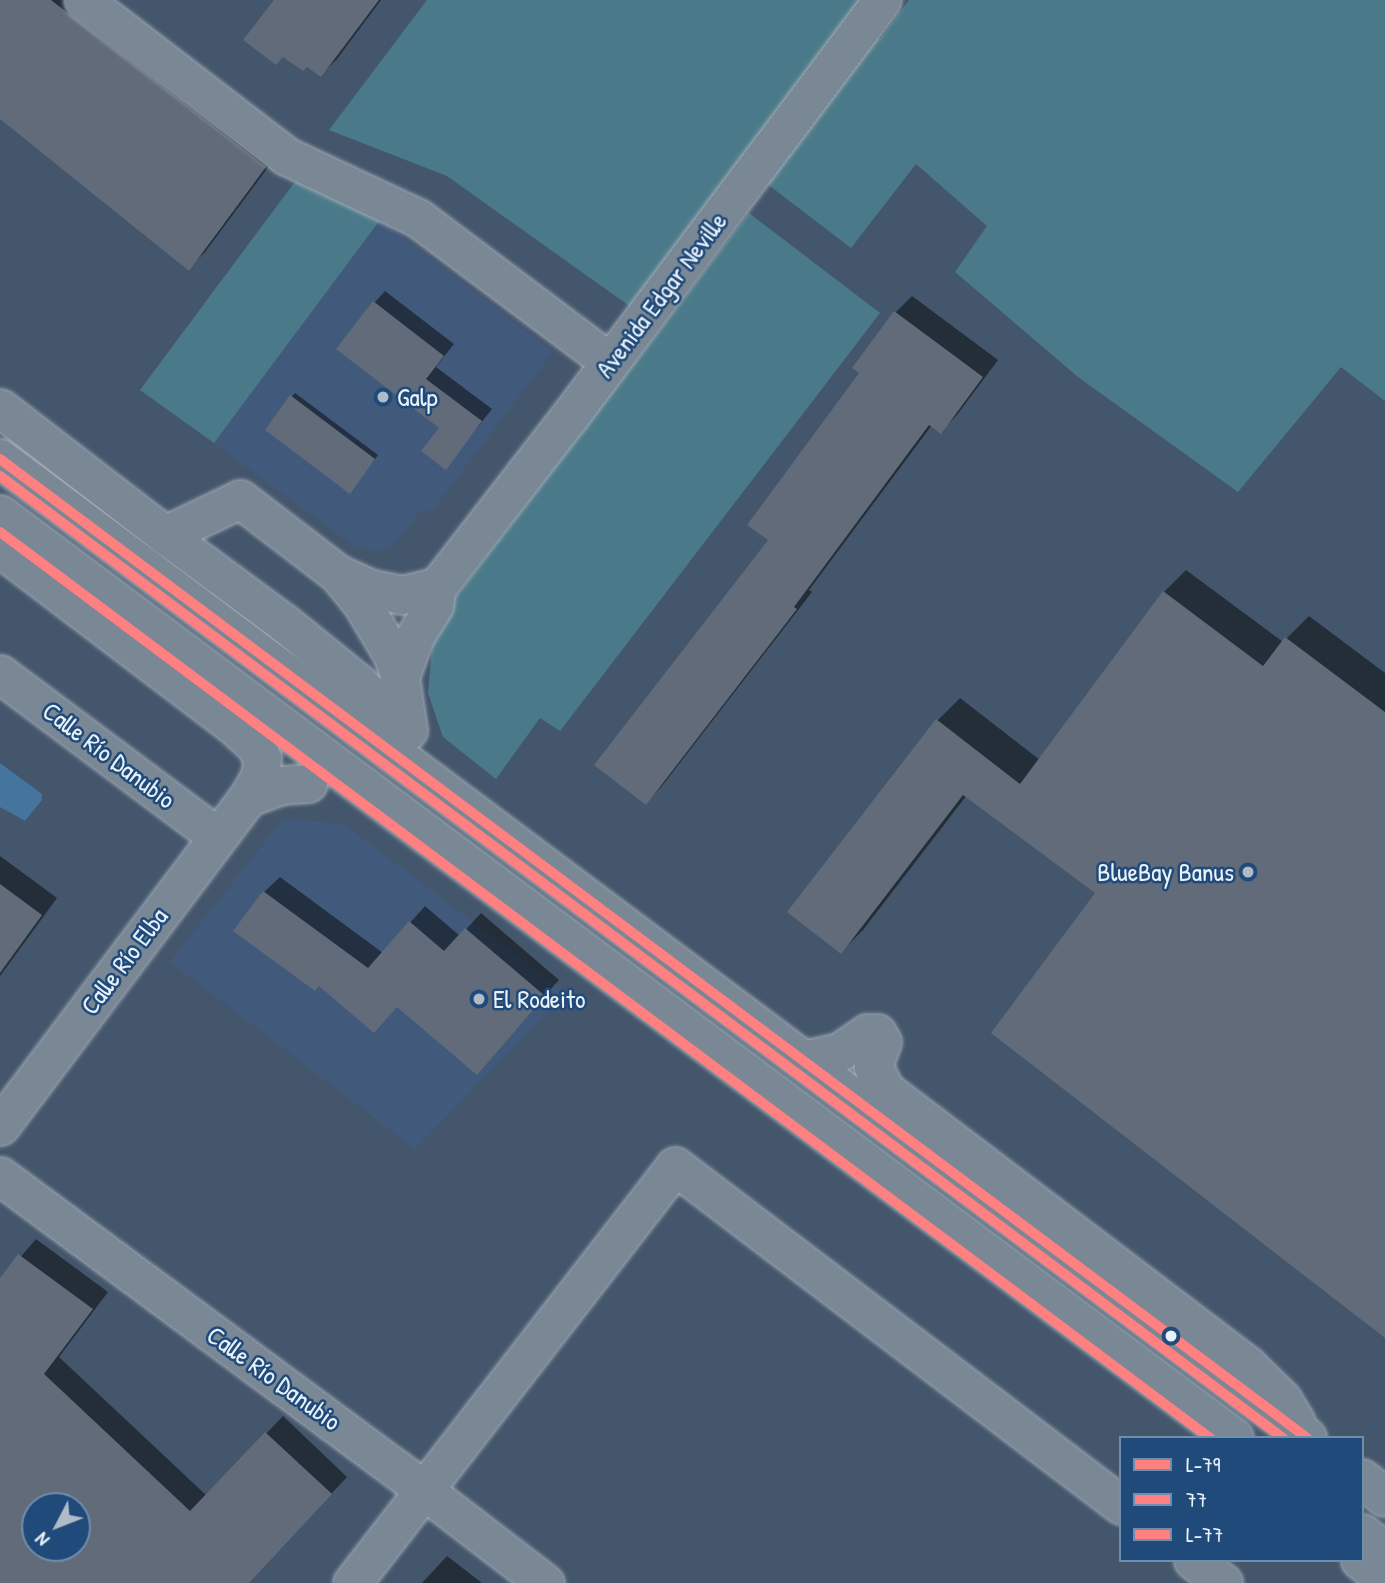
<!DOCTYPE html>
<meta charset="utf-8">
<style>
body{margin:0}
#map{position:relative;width:1385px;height:1583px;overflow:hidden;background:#44566c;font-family:"Patrick Hand",sans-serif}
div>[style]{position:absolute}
.built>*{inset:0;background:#415a7c}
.green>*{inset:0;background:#4a7a89}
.water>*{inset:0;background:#45749d}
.shadow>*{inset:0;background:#0007}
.building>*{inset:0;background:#626b7a}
.roads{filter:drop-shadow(0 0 2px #a1abb6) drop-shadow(0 0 2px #a1abb6)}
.minor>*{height:37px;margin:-18.5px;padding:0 18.5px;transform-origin:18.5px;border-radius:18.5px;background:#7a8794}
.highway>*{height:38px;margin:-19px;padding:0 19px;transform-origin:19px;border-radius:19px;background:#7a8794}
.bus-1>*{height:10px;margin:-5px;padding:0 5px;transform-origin:5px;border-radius:5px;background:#ff8080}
.bus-2>*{height:10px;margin:-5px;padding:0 5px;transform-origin:5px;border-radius:5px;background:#ff8080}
.bus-3>*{height:10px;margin:-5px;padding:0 5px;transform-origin:5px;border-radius:5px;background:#ff8080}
.dots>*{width:19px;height:19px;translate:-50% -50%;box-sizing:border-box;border:4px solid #1f4a7a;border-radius:50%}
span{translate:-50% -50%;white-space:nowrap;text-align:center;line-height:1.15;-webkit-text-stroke:5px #1f4a7a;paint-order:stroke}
.street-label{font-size:26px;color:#e8f1f8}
.poi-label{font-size:26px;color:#e8f1f8}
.left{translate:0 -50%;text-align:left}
.right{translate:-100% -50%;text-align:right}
.legend{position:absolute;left:1119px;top:1436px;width:245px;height:126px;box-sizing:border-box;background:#1f4a7a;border:2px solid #6f8dac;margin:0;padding:9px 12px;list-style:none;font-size:21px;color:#e8f1f8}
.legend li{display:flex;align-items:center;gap:14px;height:35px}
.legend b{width:35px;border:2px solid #6f8dac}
.north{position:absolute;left:21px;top:1492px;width:70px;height:70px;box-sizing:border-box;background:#1f4a7a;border:2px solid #6f8dac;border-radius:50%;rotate:228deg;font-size:19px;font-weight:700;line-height:28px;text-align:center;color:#e8f1f8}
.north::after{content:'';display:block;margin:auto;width:24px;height:32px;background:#afbbc7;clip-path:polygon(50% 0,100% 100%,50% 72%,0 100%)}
</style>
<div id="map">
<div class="built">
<div style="clip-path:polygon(380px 220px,553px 352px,432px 511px,422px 509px,396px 542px,378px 552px,354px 546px,214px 443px)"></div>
<div style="clip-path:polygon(283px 819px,344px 824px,567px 993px,415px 1149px,170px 962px)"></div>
</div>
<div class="green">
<div style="clip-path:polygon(427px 0,872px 0,635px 310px,447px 176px,329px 130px)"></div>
<div style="clip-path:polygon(909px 0,1385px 0,1385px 401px,1341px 367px,1238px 492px,1078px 377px,955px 272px,987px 226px,916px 164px,851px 248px,762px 180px,874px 35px,880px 39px)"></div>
<div style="clip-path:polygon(297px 179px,380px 220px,214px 443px,140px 390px)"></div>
<div style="clip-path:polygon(749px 213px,880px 313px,560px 731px,540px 718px,496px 779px,443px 737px,428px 693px,432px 647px,449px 605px)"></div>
</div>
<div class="water">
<div style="clip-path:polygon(0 763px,42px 794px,42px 800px,25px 821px,0 807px)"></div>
</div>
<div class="shadow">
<div style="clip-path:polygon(0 0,87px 0,281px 150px,205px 252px,189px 268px,0 116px)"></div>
<div style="clip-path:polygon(275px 0,381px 0,337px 59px,321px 75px)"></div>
<div style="clip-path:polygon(385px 291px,454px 344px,436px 367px,492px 409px,446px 467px,441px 428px,374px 303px)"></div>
<div style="clip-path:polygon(912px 296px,998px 360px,957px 415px,941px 431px,932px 425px,809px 590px,812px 592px,662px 786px,646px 803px,770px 540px,862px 373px,855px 367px,896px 312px)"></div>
<div style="clip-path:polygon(295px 393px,378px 455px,353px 488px,292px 396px)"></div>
<div style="clip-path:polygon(1186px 570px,1283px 642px,1309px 616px,1385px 673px,1385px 1336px,1097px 892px,967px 795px,863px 930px,841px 952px,789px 912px,938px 720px,960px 698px,1040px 760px,1164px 592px)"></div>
<div style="clip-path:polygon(0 856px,57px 898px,0 976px)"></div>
<div style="clip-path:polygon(280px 877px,383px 953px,425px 906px,460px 936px,481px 913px,559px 980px,477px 1072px,264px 892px)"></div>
<div style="clip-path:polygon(evenodd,36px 1239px,108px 1292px,59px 1357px,207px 1496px,283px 1416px,347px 1477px,248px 1583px,0 1583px,0 1281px,36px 1239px,35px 1506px,77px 1506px,77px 1548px,35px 1548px,35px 1506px)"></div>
<div style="clip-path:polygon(447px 1556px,482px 1583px,422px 1583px)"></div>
</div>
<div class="building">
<div style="clip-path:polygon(0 0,51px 0,266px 167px,189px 271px,0 119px)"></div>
<div style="clip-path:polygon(274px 0,379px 0,321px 77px,307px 67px,303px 71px,283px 57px,276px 65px,243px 40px)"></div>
<div style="clip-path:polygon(373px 301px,444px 356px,426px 379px,482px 421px,446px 470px,421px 451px,439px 428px,336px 349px)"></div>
<div style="clip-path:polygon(894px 311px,983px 377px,941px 434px,929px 425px,794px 607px,797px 609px,646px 805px,594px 765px,768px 540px,747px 525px,859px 373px,852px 368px)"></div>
<div style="clip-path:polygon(290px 395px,375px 459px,350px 494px,265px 430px)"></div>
<div style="clip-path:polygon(1163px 591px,1263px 666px,1285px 637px,1385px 712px,1385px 1338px,991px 1033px,1095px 893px,963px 795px,841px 954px,787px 912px,936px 719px,1020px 784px)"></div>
<div style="clip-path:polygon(0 884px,42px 915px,0 973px)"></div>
<div style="clip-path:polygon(263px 891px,368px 968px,409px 921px,444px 951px,465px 928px,545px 996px,477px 1075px,397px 1007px,374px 1033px,319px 986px,315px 991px,233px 931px)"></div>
<div style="clip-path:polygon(evenodd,18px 1254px,93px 1309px,44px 1374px,190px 1511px,265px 1432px,332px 1494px,249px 1583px,0 1583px,0 1278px,18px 1254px,35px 1506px,77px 1506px,77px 1548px,35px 1548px,35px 1506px)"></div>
</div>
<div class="roads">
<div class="minor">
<div style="left:83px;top:0;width:256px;rotate:37.5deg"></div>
<div style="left:286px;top:156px;width:146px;rotate:25.2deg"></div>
<div style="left:418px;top:218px;width:240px;rotate:36.9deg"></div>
<div style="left:0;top:408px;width:208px;rotate:37.6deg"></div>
<div style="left:165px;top:535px;width:83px;rotate:-25.6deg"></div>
<div style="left:240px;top:499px;width:123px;rotate:37.4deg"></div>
<div style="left:338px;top:574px;width:36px;rotate:51deg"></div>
<div style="left:361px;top:602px;width:63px;rotate:59.3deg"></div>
<div style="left:393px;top:656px;width:22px;rotate:72deg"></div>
<div style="left:400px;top:677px;width:54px;rotate:81.4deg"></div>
<div style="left:165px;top:535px;width:148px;rotate:36.5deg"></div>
<div style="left:284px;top:623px;width:94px;rotate:38.9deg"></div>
<div style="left:357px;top:682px;width:70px;rotate:43.3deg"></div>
<div style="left:0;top:548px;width:293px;rotate:37.2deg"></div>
<div style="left:233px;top:725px;width:31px;rotate:42deg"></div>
<div style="left:256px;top:746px;width:13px;rotate:63deg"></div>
<div style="left:262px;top:758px;width:16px;rotate:94deg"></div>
<div style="left:261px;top:774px;width:26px;rotate:119deg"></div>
<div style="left:248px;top:797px;width:412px;rotate:127deg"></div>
<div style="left:338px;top:574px;width:34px;rotate:24deg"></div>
<div style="left:369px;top:588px;width:33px;rotate:12deg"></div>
<div style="left:401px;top:595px;width:37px;rotate:-13deg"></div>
<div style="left:0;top:674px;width:272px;rotate:36.8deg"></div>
<div style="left:400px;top:677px;width:44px;rotate:-69.9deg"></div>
<div style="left:415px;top:636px;width:36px;rotate:-58deg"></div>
<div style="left:434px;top:605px;width:18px;rotate:-81deg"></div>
<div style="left:437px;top:587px;width:215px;rotate:-52.2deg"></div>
<div style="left:569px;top:417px;width:521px;rotate:-53.11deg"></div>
<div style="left:248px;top:797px;width:35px;rotate:-20deg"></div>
<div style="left:281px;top:785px;width:27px;rotate:-4deg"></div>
<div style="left:802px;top:1060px;width:38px;rotate:-12deg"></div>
<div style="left:839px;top:1052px;width:34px;rotate:-34deg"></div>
<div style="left:867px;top:1033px;width:10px"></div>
<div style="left:877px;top:1033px;width:10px;rotate:61deg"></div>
<div style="left:882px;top:1042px;width:26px;rotate:111deg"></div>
<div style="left:873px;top:1066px;width:27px;rotate:63deg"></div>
<div style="left:885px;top:1090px;width:456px;rotate:37.2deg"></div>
<div style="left:1248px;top:1366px;width:47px;rotate:44.1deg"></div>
<div style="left:1282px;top:1399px;width:27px;rotate:59deg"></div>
<div style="left:0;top:1176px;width:491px;rotate:36.5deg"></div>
<div style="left:395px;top:1468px;width:189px;rotate:37.5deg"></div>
<div style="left:1193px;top:1560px;width:38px;rotate:37deg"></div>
<div style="left:1360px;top:1560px;width:31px;rotate:37deg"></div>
<div style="left:352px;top:1583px;width:527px;rotate:-52.24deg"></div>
<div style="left:675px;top:1166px;width:560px;rotate:37.24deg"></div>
</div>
<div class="highway">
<div style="left:0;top:459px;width:1633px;rotate:36.83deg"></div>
<div style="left:0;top:515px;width:1541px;rotate:36.8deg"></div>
<div style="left:1362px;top:1479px;width:29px;rotate:38deg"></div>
<div style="left:1362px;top:1534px;width:29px;rotate:36deg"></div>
</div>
</div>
<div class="bus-1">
<div style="left:0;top:459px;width:1633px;rotate:36.83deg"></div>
</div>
<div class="bus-2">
<div style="left:0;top:476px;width:1604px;rotate:36.86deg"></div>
</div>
<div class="bus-3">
<div style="left:0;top:532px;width:1512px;rotate:36.82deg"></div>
</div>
<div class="dots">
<div style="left:383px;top:397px;background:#afbbc7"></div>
<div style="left:1248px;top:872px;background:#afbbc7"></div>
<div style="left:479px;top:999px;background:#afbbc7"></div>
<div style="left:1171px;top:1336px;background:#e8f1f8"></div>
</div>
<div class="street-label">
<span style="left:661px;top:295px;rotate:-53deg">Avenida Edgar Neville</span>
<span style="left:109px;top:755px;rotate:37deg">Calle Río Danubio</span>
<span style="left:124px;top:961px;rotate:-53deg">Calle Río Elba</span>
<span style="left:274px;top:1378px;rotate:36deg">Calle Río Danubio</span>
</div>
<div class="poi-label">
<span class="left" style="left:397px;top:397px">Galp</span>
<span class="right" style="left:1234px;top:872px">BlueBay Banus</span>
<span class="left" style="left:493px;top:999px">El Rodeito</span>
</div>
<ul class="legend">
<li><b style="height:9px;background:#ff8080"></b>L-79</li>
<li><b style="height:9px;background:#ff8080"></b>77</li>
<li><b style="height:9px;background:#ff8080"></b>L-77</li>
</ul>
<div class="north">N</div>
</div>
